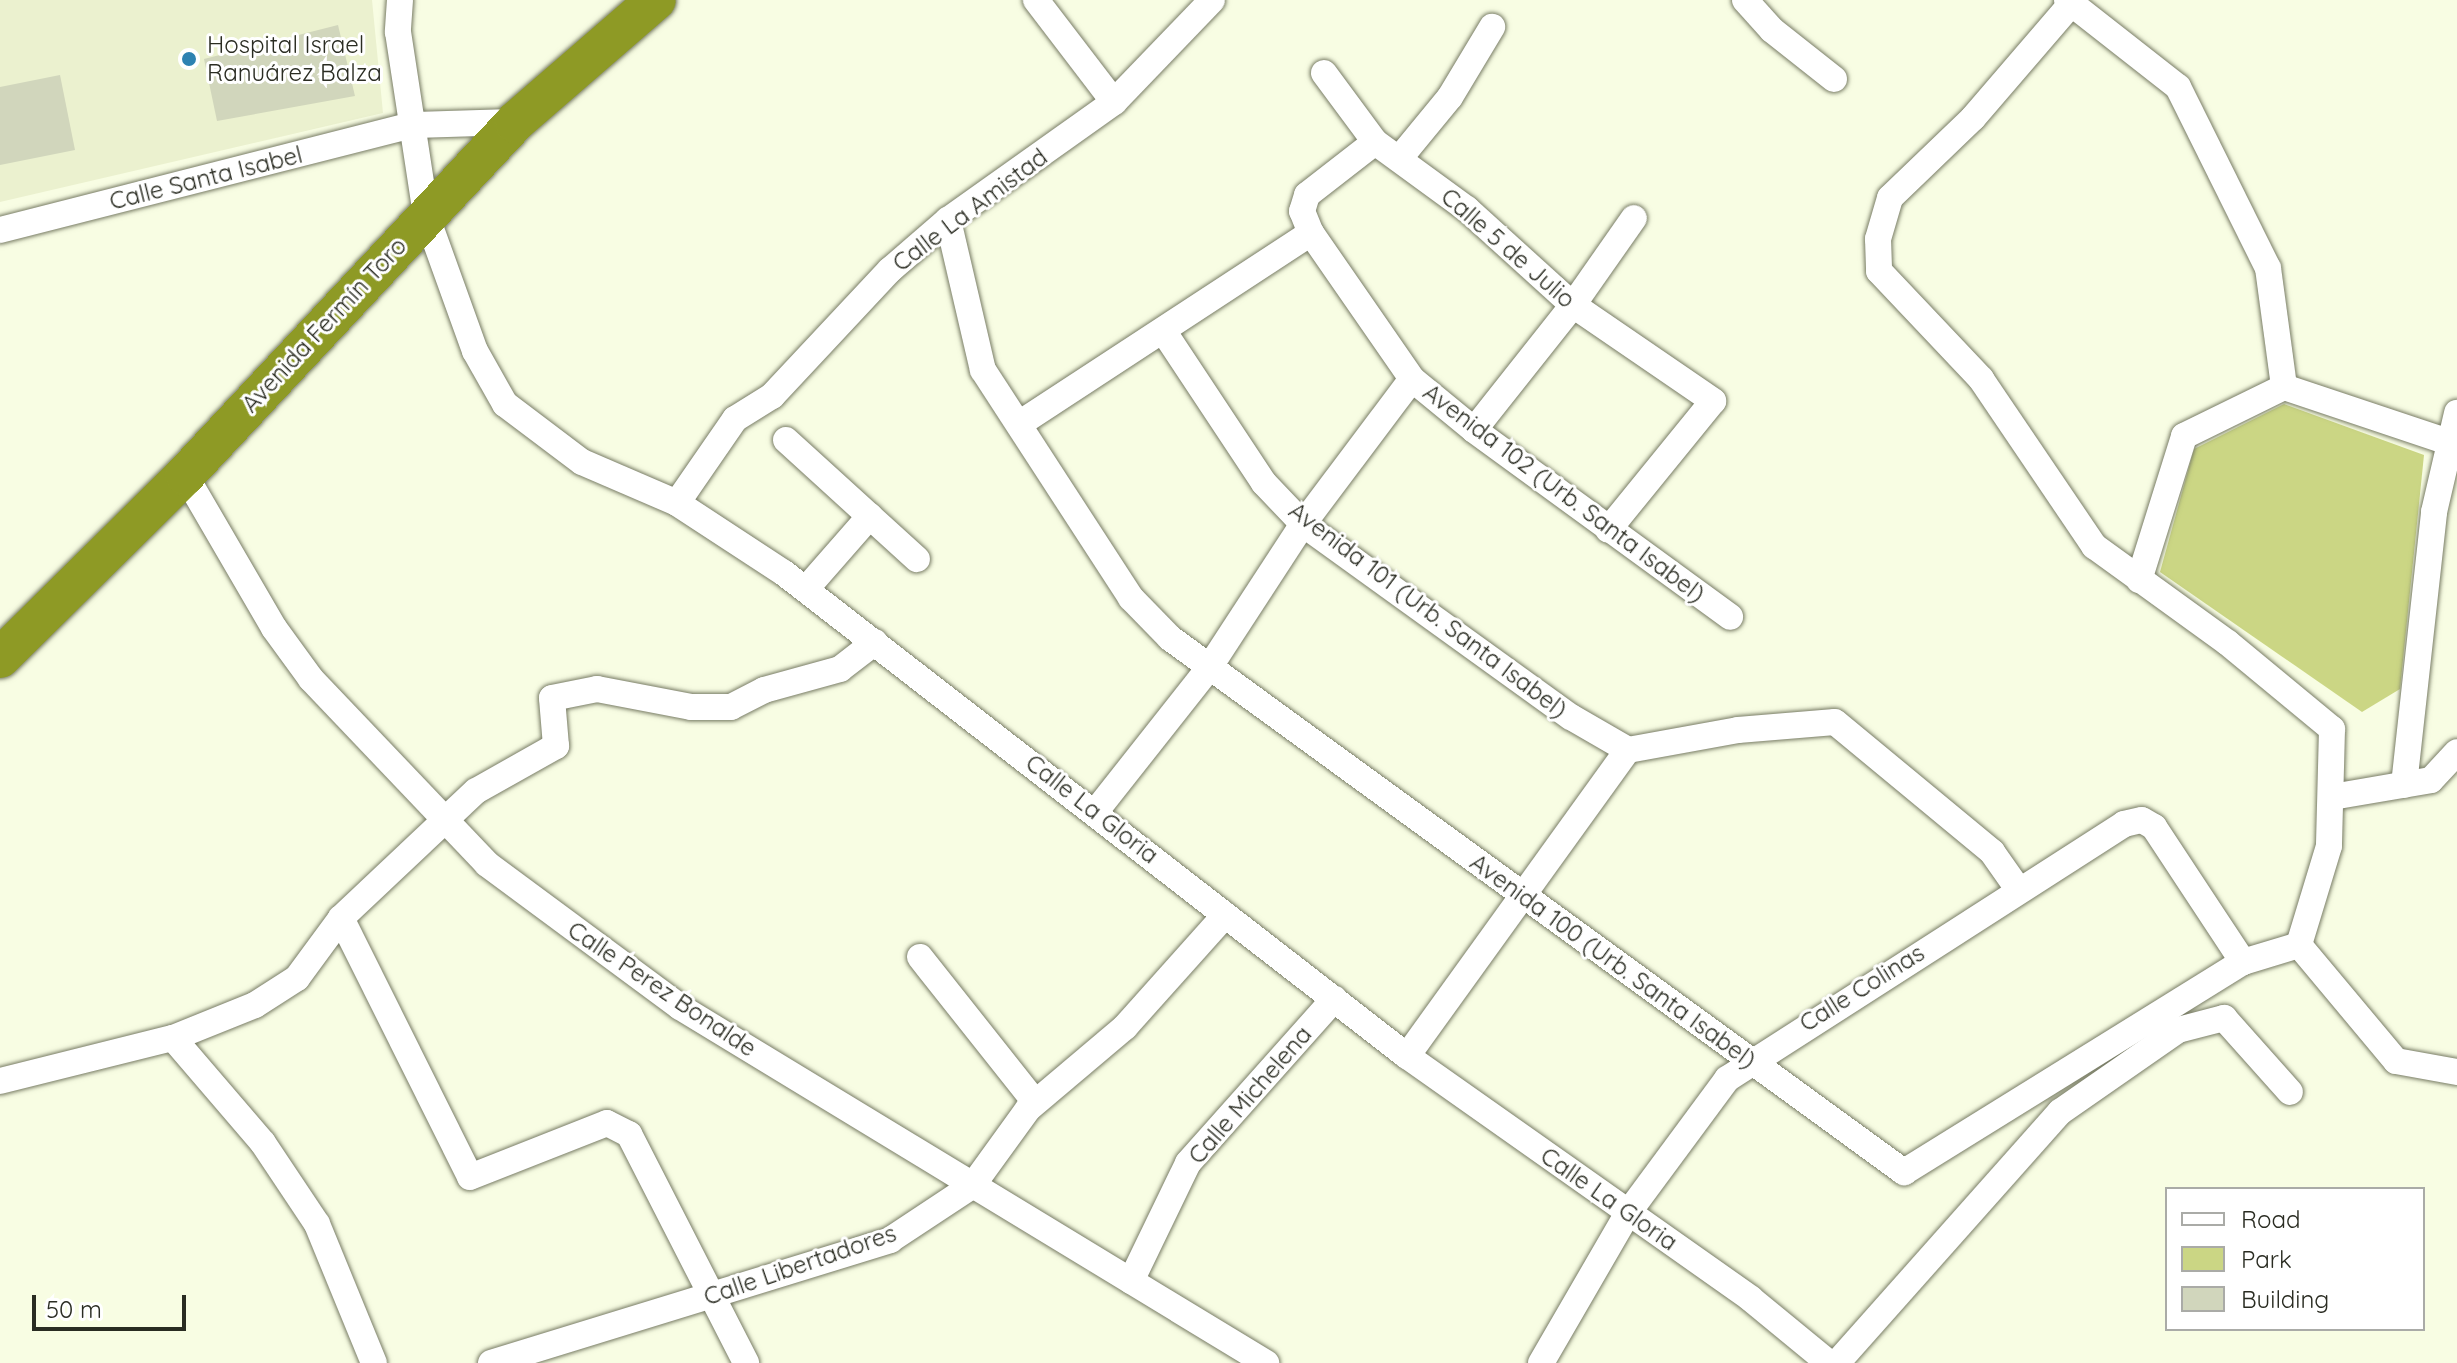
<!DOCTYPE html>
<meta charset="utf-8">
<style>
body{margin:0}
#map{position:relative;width:2457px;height:1363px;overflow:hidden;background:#f8fde3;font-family:Quicksand,sans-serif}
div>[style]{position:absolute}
.built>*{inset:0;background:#ebf1cf}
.green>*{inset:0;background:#cbd684}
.building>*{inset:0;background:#d1d6bc}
.roads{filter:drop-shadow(0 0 2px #787c65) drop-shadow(0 0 2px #787c65)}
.minor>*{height:26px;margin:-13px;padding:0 13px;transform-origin:13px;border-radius:13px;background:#fff}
.highway>*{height:40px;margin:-20px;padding:0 20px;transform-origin:20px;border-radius:20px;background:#8e9a25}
.dots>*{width:22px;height:22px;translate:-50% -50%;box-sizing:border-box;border:4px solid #fff;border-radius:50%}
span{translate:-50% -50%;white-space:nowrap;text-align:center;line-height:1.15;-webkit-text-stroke:6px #fff;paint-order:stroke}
.poi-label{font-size:24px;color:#2a2c22}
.left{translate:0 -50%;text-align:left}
.street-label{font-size:24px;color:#2a2c22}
.legend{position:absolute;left:2165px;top:1187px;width:260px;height:144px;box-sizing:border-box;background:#fff;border:2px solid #aaaba7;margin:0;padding:10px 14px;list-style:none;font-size:24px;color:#2a2c22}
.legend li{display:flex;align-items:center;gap:16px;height:40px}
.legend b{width:40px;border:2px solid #aaaba7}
.scale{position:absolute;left:32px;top:1295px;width:154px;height:36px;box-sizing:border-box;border:4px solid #2a2c22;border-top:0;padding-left:10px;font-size:24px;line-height:28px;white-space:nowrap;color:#2a2c22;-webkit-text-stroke:6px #fff;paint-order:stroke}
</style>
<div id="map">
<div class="built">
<div style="clip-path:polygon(0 0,372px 0,383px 113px,0 202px)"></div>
</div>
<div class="green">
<div style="clip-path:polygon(2284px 404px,2424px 455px,2400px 689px,2362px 712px,2160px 572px,2194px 449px)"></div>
</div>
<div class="building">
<div style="clip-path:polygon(338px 25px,355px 96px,217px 121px,204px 59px)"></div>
<div style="clip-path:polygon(60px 75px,75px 150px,0 165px,0 87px)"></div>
</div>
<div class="roads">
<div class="minor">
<div style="left:400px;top:0;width:32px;rotate:94deg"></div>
<div style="left:398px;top:32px;width:185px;rotate:81.3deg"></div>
<div style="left:426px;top:215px;width:145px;rotate:70.2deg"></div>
<div style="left:475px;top:351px;width:61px;rotate:60.5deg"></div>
<div style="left:505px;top:404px;width:96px;rotate:37deg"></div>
<div style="left:582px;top:462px;width:103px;rotate:23.3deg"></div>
<div style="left:677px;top:503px;width:128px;rotate:33.2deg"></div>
<div style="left:784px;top:573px;width:788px;rotate:37.79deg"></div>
<div style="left:1407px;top:1056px;width:421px;rotate:35.2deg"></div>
<div style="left:1751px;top:1299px;width:101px;rotate:39.4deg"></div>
<div style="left:1036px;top:0;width:128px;rotate:52.6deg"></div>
<div style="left:1745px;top:0;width:40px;rotate:48deg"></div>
<div style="left:1772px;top:30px;width:79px;rotate:38.3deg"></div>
<div style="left:2067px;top:0;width:141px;rotate:38.1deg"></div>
<div style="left:2178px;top:87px;width:202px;rotate:63.6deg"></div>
<div style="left:2268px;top:268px;width:120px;rotate:82.3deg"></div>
<div style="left:2071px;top:4px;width:150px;rotate:130.7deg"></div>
<div style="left:1973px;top:118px;width:115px;rotate:136.1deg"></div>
<div style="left:1890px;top:198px;width:43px;rotate:106.3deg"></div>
<div style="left:1878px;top:239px;width:32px;rotate:88deg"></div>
<div style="left:1879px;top:271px;width:149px;rotate:46.6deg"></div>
<div style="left:1981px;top:379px;width:202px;rotate:55.9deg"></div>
<div style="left:2094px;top:546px;width:165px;rotate:35.9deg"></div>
<div style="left:2228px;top:643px;width:135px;rotate:39.6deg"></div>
<div style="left:2332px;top:729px;width:117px;rotate:91.5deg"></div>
<div style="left:2329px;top:846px;width:103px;rotate:106.9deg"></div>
<div style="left:1324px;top:73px;width:86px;rotate:53.5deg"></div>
<div style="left:1375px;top:142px;width:114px;rotate:36.1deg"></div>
<div style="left:1467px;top:209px;width:143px;rotate:42.2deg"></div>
<div style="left:1573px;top:305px;width:170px;rotate:34.4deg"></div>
<div style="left:1713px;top:401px;width:166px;rotate:129.1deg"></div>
<div style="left:1375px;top:142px;width:86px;rotate:142.1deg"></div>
<div style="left:1307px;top:195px;width:17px;rotate:107deg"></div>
<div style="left:1302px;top:211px;width:24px;rotate:68deg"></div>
<div style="left:1311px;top:233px;width:178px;rotate:55.3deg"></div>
<div style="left:1412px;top:379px;width:80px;rotate:39.4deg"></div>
<div style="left:1474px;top:430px;width:317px;rotate:36.1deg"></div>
<div style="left:1399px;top:159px;width:80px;rotate:-50.6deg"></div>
<div style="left:1450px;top:97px;width:82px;rotate:-59deg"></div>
<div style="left:948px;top:220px;width:154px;rotate:76.9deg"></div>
<div style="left:983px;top:370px;width:272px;rotate:57deg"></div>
<div style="left:1131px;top:598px;width:56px;rotate:45.7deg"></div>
<div style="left:1170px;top:638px;width:908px;rotate:36.04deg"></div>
<div style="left:1904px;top:1172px;width:399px;rotate:-31.8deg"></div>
<div style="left:2243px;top:962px;width:59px;rotate:-16.9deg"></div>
<div style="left:2299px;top:945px;width:151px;rotate:50.1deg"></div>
<div style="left:2396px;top:1061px;width:62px;rotate:10.2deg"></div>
<div style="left:0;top:230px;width:425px;rotate:-14.3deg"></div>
<div style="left:412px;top:125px;width:103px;rotate:-1.7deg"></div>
<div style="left:1164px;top:332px;width:181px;rotate:56.5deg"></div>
<div style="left:1264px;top:483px;width:57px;rotate:46.4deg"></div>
<div style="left:1303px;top:524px;width:330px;rotate:35.8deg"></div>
<div style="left:1571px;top:717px;width:66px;rotate:30.1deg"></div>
<div style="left:1019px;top:424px;width:349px;rotate:-33.2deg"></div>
<div style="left:1474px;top:430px;width:159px;rotate:-51.6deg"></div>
<div style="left:1573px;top:305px;width:106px;rotate:-55deg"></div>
<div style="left:786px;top:440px;width:177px;rotate:42.3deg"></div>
<div style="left:185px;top:475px;width:177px;rotate:59.8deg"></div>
<div style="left:274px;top:628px;width:63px;rotate:54deg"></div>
<div style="left:311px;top:679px;width:255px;rotate:46.4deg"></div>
<div style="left:487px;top:864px;width:240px;rotate:36.5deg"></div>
<div style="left:680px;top:1007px;width:686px;rotate:31.28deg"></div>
<div style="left:677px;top:503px;width:102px;rotate:-55.4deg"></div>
<div style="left:735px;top:419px;width:44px;rotate:-31.9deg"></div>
<div style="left:772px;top:396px;width:173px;rotate:-46.9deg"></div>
<div style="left:890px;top:270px;width:77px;rotate:-40.8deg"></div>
<div style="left:948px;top:220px;width:204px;rotate:-35.4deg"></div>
<div style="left:1114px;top:102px;width:141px;rotate:-46.1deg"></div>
<div style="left:2139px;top:580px;width:151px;rotate:-72.6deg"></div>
<div style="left:2184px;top:436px;width:111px;rotate:-26.1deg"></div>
<div style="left:2284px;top:387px;width:173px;rotate:18.5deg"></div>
<div style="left:806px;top:589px;width:97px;rotate:-48.8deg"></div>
<div style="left:1628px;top:750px;width:112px;rotate:-10.3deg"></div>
<div style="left:1738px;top:730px;width:97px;rotate:-4.7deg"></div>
<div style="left:1835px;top:722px;width:204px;rotate:39.6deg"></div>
<div style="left:1992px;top:852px;width:45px;rotate:54.9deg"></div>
<div style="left:2404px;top:785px;width:275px;rotate:-83.7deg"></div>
<div style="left:2434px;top:512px;width:102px;rotate:-76.9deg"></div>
<div style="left:2332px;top:797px;width:100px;rotate:-9.7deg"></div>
<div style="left:2431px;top:780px;width:38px;rotate:-47deg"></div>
<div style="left:1096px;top:811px;width:182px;rotate:-51.7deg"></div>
<div style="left:1209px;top:668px;width:172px;rotate:-56.9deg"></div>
<div style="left:1303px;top:524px;width:181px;rotate:-53.1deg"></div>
<div style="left:341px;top:918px;width:289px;rotate:63.5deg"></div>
<div style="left:470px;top:1177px;width:147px;rotate:-21.5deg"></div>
<div style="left:607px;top:1123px;width:25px;rotate:27deg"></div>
<div style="left:629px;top:1134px;width:257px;rotate:62.9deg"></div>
<div style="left:920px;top:957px;width:185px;rotate:51.6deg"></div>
<div style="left:173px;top:1038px;width:138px;rotate:49.4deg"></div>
<div style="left:263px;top:1143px;width:97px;rotate:56.3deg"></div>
<div style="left:317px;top:1224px;width:150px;rotate:67.7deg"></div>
<div style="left:1407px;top:1056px;width:377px;rotate:-54.2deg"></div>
<div style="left:0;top:1081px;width:178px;rotate:-14deg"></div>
<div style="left:173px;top:1038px;width:88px;rotate:-21.9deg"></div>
<div style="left:255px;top:1005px;width:50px;rotate:-32.7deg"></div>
<div style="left:297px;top:978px;width:74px;rotate:-53.7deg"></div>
<div style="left:341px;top:918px;width:185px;rotate:-43.3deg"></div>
<div style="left:476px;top:791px;width:92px;rotate:-29.4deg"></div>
<div style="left:556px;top:746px;width:48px;rotate:-94.8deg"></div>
<div style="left:552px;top:698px;width:46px;rotate:-11.3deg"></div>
<div style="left:597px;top:689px;width:96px;rotate:10.8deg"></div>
<div style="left:691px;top:707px;width:40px"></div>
<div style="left:731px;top:707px;width:37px;rotate:-27deg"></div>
<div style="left:764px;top:690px;width:79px;rotate:-15.4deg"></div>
<div style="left:840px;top:669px;width:44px;rotate:-37.6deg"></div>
<div style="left:1131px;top:1281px;width:131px;rotate:-64.2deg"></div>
<div style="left:1188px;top:1163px;width:220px;rotate:-48.3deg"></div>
<div style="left:491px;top:1363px;width:418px;rotate:-17.1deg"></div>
<div style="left:890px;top:1240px;width:100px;rotate:-33.5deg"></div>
<div style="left:973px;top:1185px;width:94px;rotate:-54.1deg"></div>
<div style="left:1028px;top:1109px;width:127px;rotate:-40.2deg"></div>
<div style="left:1125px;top:1027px;width:150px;rotate:-48.2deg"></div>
<div style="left:1541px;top:1363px;width:173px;rotate:-59.9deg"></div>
<div style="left:1628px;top:1213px;width:167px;rotate:-53.5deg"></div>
<div style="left:1727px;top:1079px;width:472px;rotate:-32.7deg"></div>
<div style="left:2124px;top:824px;width:18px;rotate:-13deg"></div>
<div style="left:2142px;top:820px;width:14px;rotate:30deg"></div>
<div style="left:2154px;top:827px;width:162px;rotate:56.6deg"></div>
<div style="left:1837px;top:1363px;width:336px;rotate:-48.4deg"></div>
<div style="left:2060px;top:1112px;width:144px;rotate:-34.8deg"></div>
<div style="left:2178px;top:1030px;width:48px;rotate:-14.6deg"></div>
<div style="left:2224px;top:1018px;width:99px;rotate:48.3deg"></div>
</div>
<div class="highway">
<div style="left:0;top:658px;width:260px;rotate:-44.7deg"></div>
<div style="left:185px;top:475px;width:483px;rotate:-46.9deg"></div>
<div style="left:515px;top:122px;width:186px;rotate:-40.9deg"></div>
</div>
</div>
<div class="dots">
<div style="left:189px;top:59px;background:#2d82b1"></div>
</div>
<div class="poi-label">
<span class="left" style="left:207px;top:59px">Hospital Israel<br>Ranuárez Balza</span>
</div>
<div class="street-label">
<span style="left:206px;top:178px;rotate:-14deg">Calle Santa Isabel</span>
<span style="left:970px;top:210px;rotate:-37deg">Calle La Amistad</span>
<span style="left:1508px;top:248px;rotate:41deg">Calle 5 de Julio</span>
<span style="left:324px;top:325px;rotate:-47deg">Avenida Fermín Toro</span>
<span style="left:1564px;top:493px;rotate:37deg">Avenida 102 (Urb. Santa Isabel)</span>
<span style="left:1428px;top:610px;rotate:37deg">Avenida 101 (Urb. Santa Isabel)</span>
<span style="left:1092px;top:809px;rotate:38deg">Calle La Gloria</span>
<span style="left:1613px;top:961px;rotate:36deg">Avenida 100 (Urb. Santa Isabel)</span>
<span style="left:1862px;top:988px;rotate:-32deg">Calle Colinas</span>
<span style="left:662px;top:989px;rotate:34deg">Calle Perez Bonalde</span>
<span style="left:1250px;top:1095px;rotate:-49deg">Calle Michelena</span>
<span style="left:1609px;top:1199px;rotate:35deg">Calle La Gloria</span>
<span style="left:800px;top:1265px;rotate:-19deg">Calle Libertadores</span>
</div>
<ul class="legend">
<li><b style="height:10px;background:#fff"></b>Road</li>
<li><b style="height:22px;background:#cbd684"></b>Park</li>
<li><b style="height:22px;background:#d1d6bc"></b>Building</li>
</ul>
<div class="scale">50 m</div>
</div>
